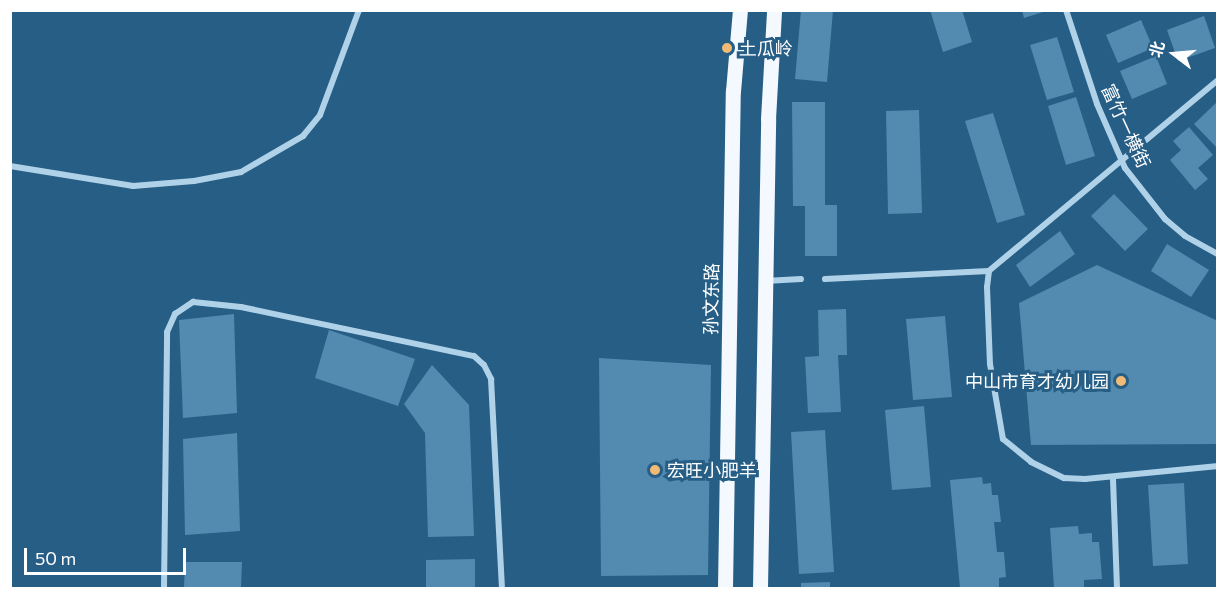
<!DOCTYPE html>
<meta charset="utf-8">
<style>
body{margin:0}
#map{position:relative;width:1228px;height:599px;overflow:hidden;background:#265e86;font-family:Commissioner,"Noto Sans SC",sans-serif}
div>[style]{position:absolute}
.building>*{inset:0;background:#528ab0}
.minor>*{height:6px;margin:-3px;padding:0 3px;transform-origin:3px;border-radius:3px;background:#b0d2e8}
.primary>*{height:15px;margin:-7.5px;padding:0 7.5px;transform-origin:7.5px;border-radius:7.5px;background:#f3f9fe}
.dots>*{width:16px;height:16px;translate:-50% -50%;box-sizing:border-box;border:3px solid #265e86;border-radius:50%}
span{translate:-50% -50%;white-space:nowrap;text-align:center;line-height:1.15;-webkit-text-stroke:6px #265e86;paint-order:stroke}
.poi-label{font-size:18px;color:#fff}
.left{translate:0 -50%;text-align:left}
.right{translate:-100% -50%;text-align:right}
.street-label{font-size:18px;color:#fff}
.frame{position:absolute;inset:0;border:12px solid #fff;pointer-events:none}
.north{position:absolute;left:1144px;top:24px;width:60px;height:60px;-webkit-text-stroke:4px #265e86;paint-order:stroke;rotate:286deg;font-size:16px;font-weight:700;line-height:24px;text-align:center;color:#fff}
.north::after{content:'';display:block;margin:auto;width:21px;height:27px;background:#fff;clip-path:polygon(50% 0,100% 100%,50% 72%,0 100%)}
.scale{position:absolute;left:24px;top:548px;width:162px;height:27px;box-sizing:border-box;border:3px solid #fff;border-top:0;padding-left:8px;font-size:18px;line-height:21px;white-space:nowrap;color:#fff;-webkit-text-stroke:4px #265e86;paint-order:stroke}
</style>
<div id="map">
<div class="building">
<div style="clip-path:polygon(801px 10px,833px 10px,827px 82px,795px 79px)"></div>
<div style="clip-path:polygon(930px 10px,962px 10px,972px 42px,943px 52px)"></div>
<div style="clip-path:polygon(1022px 10px,1046px 10px,1046px 11px,1024px 18px)"></div>
<div style="clip-path:polygon(1204px 16px,1215px 48px,1178px 61px,1167px 30px)"></div>
<div style="clip-path:polygon(1141px 20px,1153px 48px,1118px 63px,1106px 35px)"></div>
<div style="clip-path:polygon(1057px 37px,1074px 92px,1047px 100px,1030px 45px)"></div>
<div style="clip-path:polygon(1156px 56px,1167px 84px,1132px 99px,1120px 71px)"></div>
<div style="clip-path:polygon(1076px 97px,1095px 156px,1066px 165px,1048px 106px)"></div>
<div style="clip-path:polygon(1218px 101px,1218px 149px,1194px 124px)"></div>
<div style="clip-path:polygon(792px 102px,825px 102px,825px 205px,837px 205px,837px 256px,805px 256px,805px 206px,793px 206px)"></div>
<div style="clip-path:polygon(919px 110px,922px 213px,888px 214px,886px 111px)"></div>
<div style="clip-path:polygon(993px 113px,1025px 215px,997px 223px,965px 121px)"></div>
<div style="clip-path:polygon(1189px 127px,1213px 155px,1198px 168px,1208px 179px,1195px 190px,1170px 160px,1181px 150px,1173px 141px)"></div>
<div style="clip-path:polygon(1114px 194px,1148px 229px,1125px 251px,1091px 216px)"></div>
<div style="clip-path:polygon(1060px 231px,1075px 254px,1030px 287px,1016px 265px)"></div>
<div style="clip-path:polygon(1167px 244px,1209px 270px,1191px 297px,1151px 271px)"></div>
<div style="clip-path:polygon(1097px 265px,1218px 321px,1216px 444px,1031px 445px,1019px 303px)"></div>
<div style="clip-path:polygon(846px 309px,847px 355px,838px 355px,841px 412px,808px 413px,805px 357px,819px 356px,818px 310px)"></div>
<div style="clip-path:polygon(234px 314px,237px 413px,183px 418px,179px 320px)"></div>
<div style="clip-path:polygon(945px 316px,952px 397px,913px 400px,906px 319px)"></div>
<div style="clip-path:polygon(329px 330px,415px 359px,398px 406px,315px 378px)"></div>
<div style="clip-path:polygon(599px 358px,711px 365px,708px 575px,601px 576px)"></div>
<div style="clip-path:polygon(432px 365px,469px 405px,474px 536px,428px 537px,425px 433px,404px 404px)"></div>
<div style="clip-path:polygon(924px 406px,931px 487px,892px 490px,885px 410px)"></div>
<div style="clip-path:polygon(825px 430px,834px 572px,799px 574px,791px 432px)"></div>
<div style="clip-path:polygon(237px 433px,240px 531px,185px 535px,183px 439px)"></div>
<div style="clip-path:polygon(982px 477px,983px 484px,991px 483px,992px 495px,998px 495px,1001px 522px,994px 522px,997px 552px,1004px 552px,1006px 577px,999px 578px,999px 588px,960px 588px,950px 480px)"></div>
<div style="clip-path:polygon(1184px 483px,1188px 564px,1153px 566px,1148px 485px)"></div>
<div style="clip-path:polygon(1078px 526px,1079px 534px,1092px 533px,1092px 542px,1099px 542px,1102px 579px,1084px 580px,1084px 588px,1054px 588px,1050px 528px)"></div>
<div style="clip-path:polygon(475px 559px,475px 588px,426px 588px,426px 560px)"></div>
<div style="clip-path:polygon(185px 562px,242px 562px,241px 588px,184px 588px)"></div>
<div style="clip-path:polygon(830px 582px,830px 588px,801px 588px,801px 583px)"></div>
</div>
<div class="minor">
<div style="left:1066px;top:10px;width:99px;rotate:71.7deg"></div>
<div style="left:1097px;top:104px;width:70px;rotate:66.4deg"></div>
<div style="left:1125px;top:168px;width:65px;rotate:51.9deg"></div>
<div style="left:1165px;top:219px;width:26px;rotate:40deg"></div>
<div style="left:1185px;top:236px;width:38px;rotate:29deg"></div>
<div style="left:1218px;top:80px;width:298px;rotate:140.2deg"></div>
<div style="left:989px;top:271px;width:16px;rotate:97deg"></div>
<div style="left:987px;top:287px;width:77px;rotate:87.8deg"></div>
<div style="left:990px;top:364px;width:76px;rotate:80.2deg"></div>
<div style="left:1003px;top:439px;width:36px;rotate:39deg"></div>
<div style="left:1031px;top:462px;width:37px;rotate:26deg"></div>
<div style="left:1064px;top:478px;width:21px;rotate:3deg"></div>
<div style="left:1085px;top:479px;width:134px;rotate:-5.6deg"></div>
<div style="left:10px;top:166px;width:125px;rotate:9.2deg"></div>
<div style="left:133px;top:186px;width:61px;rotate:-4.7deg"></div>
<div style="left:194px;top:181px;width:48px;rotate:-10.8deg"></div>
<div style="left:241px;top:172px;width:72px;rotate:-30.1deg"></div>
<div style="left:303px;top:136px;width:27px;rotate:-51deg"></div>
<div style="left:320px;top:115px;width:112px;rotate:-69.6deg"></div>
<div style="left:825px;top:279px;width:164px;rotate:-2.8deg"></div>
<div style="left:765px;top:281px;width:36px;rotate:-3deg"></div>
<div style="left:1113px;top:479px;width:109px;rotate:87.9deg"></div>
<div style="left:164px;top:588px;width:256px;rotate:-89.3deg"></div>
<div style="left:167px;top:332px;width:20px;rotate:-66deg"></div>
<div style="left:175px;top:314px;width:22px;rotate:-34deg"></div>
<div style="left:193px;top:302px;width:48px;rotate:5.9deg"></div>
<div style="left:241px;top:307px;width:238px;rotate:11.9deg"></div>
<div style="left:474px;top:356px;width:13px;rotate:42deg"></div>
<div style="left:484px;top:365px;width:16px;rotate:63deg"></div>
<div style="left:491px;top:379px;width:209px;rotate:87deg"></div>
</div>
<div class="primary">
<div style="left:725px;top:588px;width:497px;rotate:-89.1deg"></div>
<div style="left:733px;top:91px;width:81px;rotate:-85.1deg"></div>
<div style="left:760px;top:588px;width:469px;rotate:-89deg"></div>
<div style="left:768px;top:119px;width:109px;rotate:-86.8deg"></div>
</div>
<div class="dots">
<div style="left:727px;top:48px;background:#f1bb75"></div>
<div style="left:1121px;top:381px;background:#f1bb75"></div>
<div style="left:655px;top:470px;background:#f1bb75"></div>
</div>
<div class="poi-label">
<span class="left" style="left:739px;top:48px">土瓜岭</span>
<span class="right" style="left:1109px;top:381px">中山市育才幼儿园</span>
<span class="left" style="left:667px;top:470px">宏旺小肥羊</span>
</div>
<div class="street-label">
<span style="left:1126px;top:126px;rotate:65deg">富竹一横街</span>
<span style="left:711px;top:299px;rotate:-89deg">孙文东路</span>
</div>
<div class="frame"></div>
<div class="north">北</div>
<div class="scale">50 m</div>
</div>
